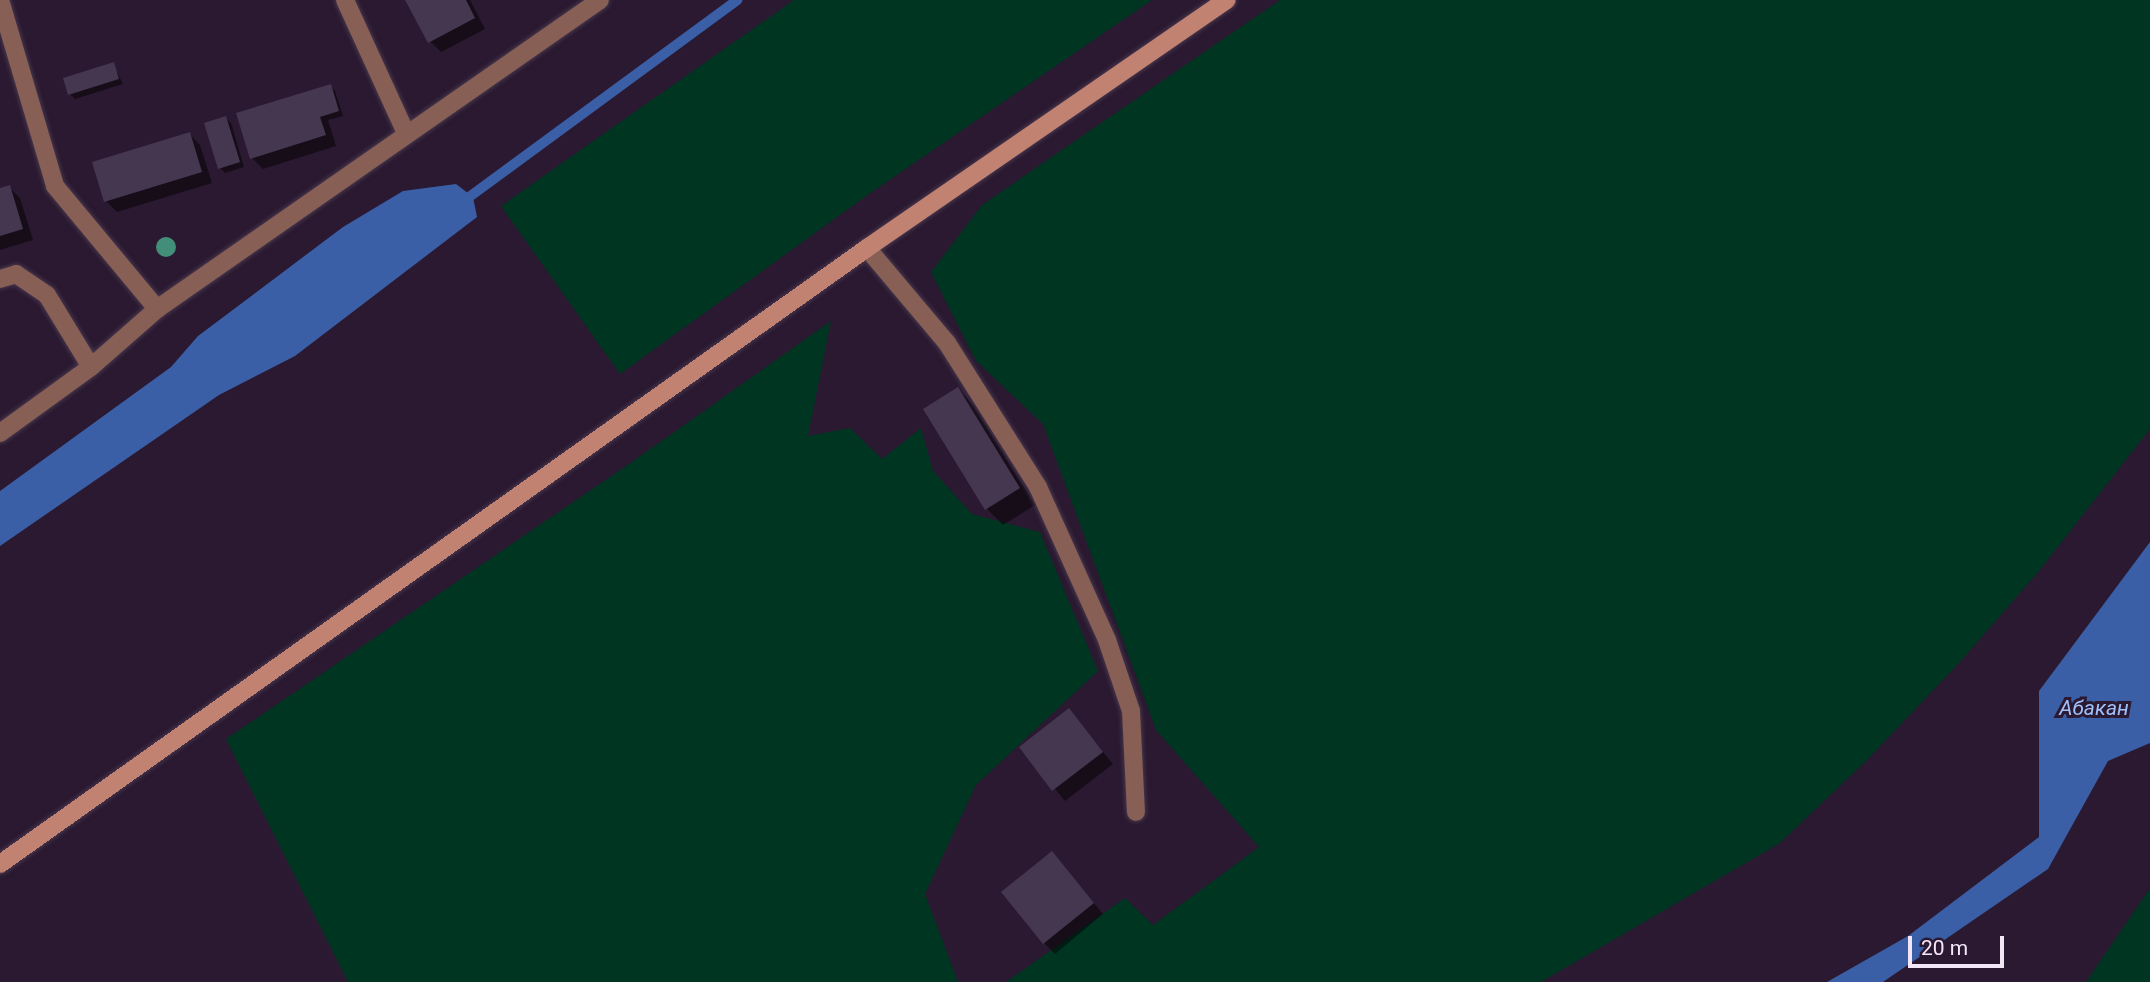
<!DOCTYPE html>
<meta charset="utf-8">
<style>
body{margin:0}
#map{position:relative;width:2150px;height:982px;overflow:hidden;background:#2a1930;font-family:Roboto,sans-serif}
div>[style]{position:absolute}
.green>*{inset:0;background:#003522}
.water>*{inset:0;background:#3a5fa7}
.shadow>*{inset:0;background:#0007}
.stream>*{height:10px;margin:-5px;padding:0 5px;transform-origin:5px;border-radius:5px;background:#3a5fa7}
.building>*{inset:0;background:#463751}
.roads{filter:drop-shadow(0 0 2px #46364c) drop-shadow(0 0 2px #46364c)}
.lane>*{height:18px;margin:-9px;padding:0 9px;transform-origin:9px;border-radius:9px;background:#875f55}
.street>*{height:18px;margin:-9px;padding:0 9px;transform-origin:9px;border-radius:9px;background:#875f55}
.secondary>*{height:18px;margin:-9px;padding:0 9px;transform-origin:9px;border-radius:9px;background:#c28271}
.trees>*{width:20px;height:20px;margin:-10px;border-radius:50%;background:#428e79}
span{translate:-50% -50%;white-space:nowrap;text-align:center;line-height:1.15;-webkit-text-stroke:6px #2a1930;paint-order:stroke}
.water-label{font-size:21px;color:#a1c1fc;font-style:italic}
.scale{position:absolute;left:1908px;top:936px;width:96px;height:32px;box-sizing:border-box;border:4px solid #f3e7f7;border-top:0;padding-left:9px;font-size:21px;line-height:24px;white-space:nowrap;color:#f3e7f7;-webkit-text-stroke:5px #2a1930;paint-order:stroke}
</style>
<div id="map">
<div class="green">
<div style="clip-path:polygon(794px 0,1152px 0,869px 194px,620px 374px,501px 206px)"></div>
<div style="clip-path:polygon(1280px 0,2150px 0,2150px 429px,2039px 571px,1960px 662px,1866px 761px,1780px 843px,1541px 982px,1006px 982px,1125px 898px,1153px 925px,1259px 847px,1156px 730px,1043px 424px,976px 361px,931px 272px,982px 205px)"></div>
<div style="clip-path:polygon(831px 321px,808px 436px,850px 428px,882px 459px,921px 428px,933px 471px,972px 514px,1040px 532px,1098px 671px,976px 785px,925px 894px,958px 982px,348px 982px,226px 739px,629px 464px)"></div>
<div style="clip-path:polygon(2150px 888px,2150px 982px,2086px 982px)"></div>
</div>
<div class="water">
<div style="clip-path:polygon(456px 184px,473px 197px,477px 217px,295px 356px,219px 395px,0 546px,0 491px,171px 367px,198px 336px,343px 227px,403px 191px)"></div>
<div style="clip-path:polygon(2150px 542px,2150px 743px,2108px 761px,2048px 869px,1883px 982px,1827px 982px,1908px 936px,2039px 837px,2039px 691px)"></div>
</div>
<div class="shadow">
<div style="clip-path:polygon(407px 0,470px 0,485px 29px,441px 52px,430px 41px)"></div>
<div style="clip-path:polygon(113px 64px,123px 84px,75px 99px,70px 94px)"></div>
<div style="clip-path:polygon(330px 86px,335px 91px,343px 116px,328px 120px,336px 146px,263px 169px,252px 158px)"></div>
<div style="clip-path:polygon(225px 118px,231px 123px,244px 167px,225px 173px,220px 168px)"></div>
<div style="clip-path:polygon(189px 134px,200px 145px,212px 183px,117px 212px,106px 201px)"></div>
<div style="clip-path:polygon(9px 187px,20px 198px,33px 240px,0 250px,0 190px)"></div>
<div style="clip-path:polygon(958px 389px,974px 406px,1035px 505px,1003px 525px,987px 509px)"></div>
<div style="clip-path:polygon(1069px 711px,1113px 764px,1065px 801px,1021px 747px)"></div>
<div style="clip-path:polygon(1052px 853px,1103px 914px,1055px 954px,1044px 943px)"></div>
</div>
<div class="stream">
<div style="left:461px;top:203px;width:343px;rotate:-36.3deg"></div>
</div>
<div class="building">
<div style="clip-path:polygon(405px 0,466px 0,475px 18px,428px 43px)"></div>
<div style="clip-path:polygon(114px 62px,119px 79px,68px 95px,63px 78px)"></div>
<div style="clip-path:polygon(331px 84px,339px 111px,320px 117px,326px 135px,250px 159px,236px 113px)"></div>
<div style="clip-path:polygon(226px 116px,240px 162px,218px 169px,204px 123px)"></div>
<div style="clip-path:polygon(190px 132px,202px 172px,104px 202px,92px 162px)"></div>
<div style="clip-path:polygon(10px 185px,23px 229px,0 236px,0 188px)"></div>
<div style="clip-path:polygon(958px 387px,1020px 488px,985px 510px,923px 409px)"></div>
<div style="clip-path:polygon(1069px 708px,1103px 752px,1052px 791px,1019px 747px)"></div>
<div style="clip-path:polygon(1052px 851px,1094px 903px,1043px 944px,1001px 892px)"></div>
</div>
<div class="roads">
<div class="lane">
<div style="left:867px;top:248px;width:124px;rotate:49.9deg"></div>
<div style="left:947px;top:343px;width:170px;rotate:57.7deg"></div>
<div style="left:1038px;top:487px;width:168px;rotate:65.7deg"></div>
<div style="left:1107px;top:640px;width:75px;rotate:71.3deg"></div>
<div style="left:1131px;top:711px;width:101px;rotate:87.2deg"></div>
</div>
<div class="street">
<div style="left:0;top:0;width:194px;rotate:73.5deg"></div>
<div style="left:55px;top:186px;width:160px;rotate:50.3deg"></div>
<div style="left:345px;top:0;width:146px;rotate:65.4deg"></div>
<div style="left:0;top:279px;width:17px;rotate:-17deg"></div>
<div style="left:16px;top:274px;width:37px;rotate:34deg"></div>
<div style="left:47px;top:295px;width:84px;rotate:58.6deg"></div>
<div style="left:0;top:433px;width:112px;rotate:-36deg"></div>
<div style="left:91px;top:367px;width:88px;rotate:-41.3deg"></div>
<div style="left:157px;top:309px;width:540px;rotate:-34.9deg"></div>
</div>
<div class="secondary">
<div style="left:0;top:864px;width:1064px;rotate:-35.39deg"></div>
<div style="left:867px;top:248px;width:437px;rotate:-34.6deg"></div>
</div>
</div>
<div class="trees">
<div style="left:166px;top:247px"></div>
</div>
<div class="water-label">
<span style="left:2094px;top:708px">Абакан</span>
</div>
<div class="scale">20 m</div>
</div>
